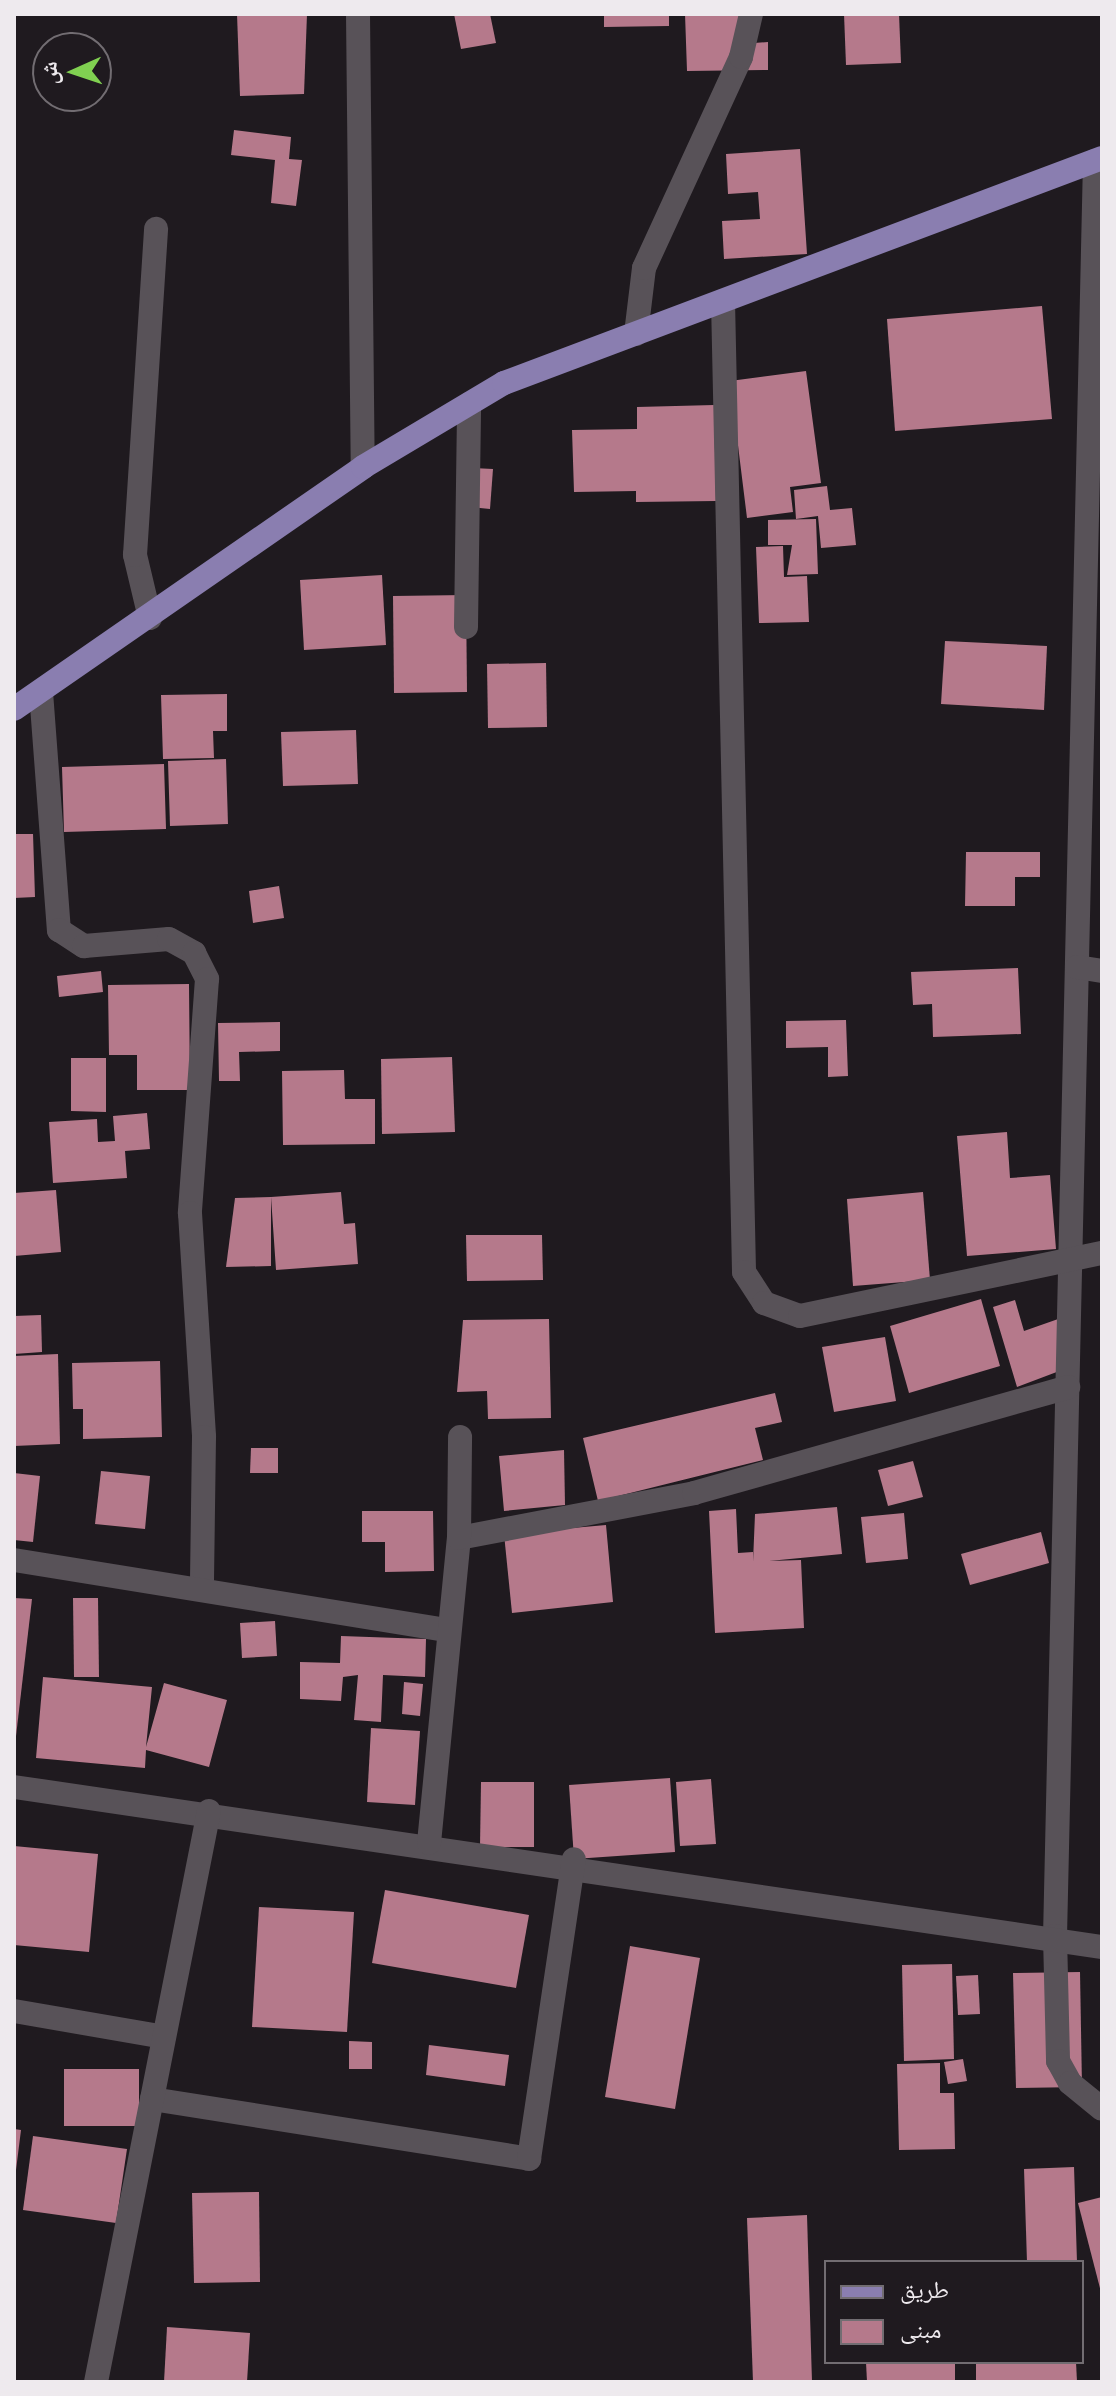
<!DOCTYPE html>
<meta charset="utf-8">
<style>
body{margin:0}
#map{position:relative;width:1116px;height:2396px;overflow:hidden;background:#1f1a1f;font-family:Signika,"Noto Naskh Arabic",sans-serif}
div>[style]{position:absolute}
.building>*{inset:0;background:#b5798b}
.minor>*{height:24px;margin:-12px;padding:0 12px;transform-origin:12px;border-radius:12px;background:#585258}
.major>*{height:24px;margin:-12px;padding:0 12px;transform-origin:12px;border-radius:12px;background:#8a7eb0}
span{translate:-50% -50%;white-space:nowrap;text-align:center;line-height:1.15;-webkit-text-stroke:8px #1f1a1f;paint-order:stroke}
.frame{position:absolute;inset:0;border:16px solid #eeeaee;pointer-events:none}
.legend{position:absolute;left:824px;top:2260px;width:260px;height:104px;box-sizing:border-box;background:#1f1a1f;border:2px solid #726d72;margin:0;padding:10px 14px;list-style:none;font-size:24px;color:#eeeaee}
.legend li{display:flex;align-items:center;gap:16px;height:40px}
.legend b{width:40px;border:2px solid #726d72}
.north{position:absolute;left:32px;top:32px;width:80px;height:80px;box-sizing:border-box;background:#1f1a1f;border:2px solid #726d72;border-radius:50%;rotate:267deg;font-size:22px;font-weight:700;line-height:32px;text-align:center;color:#eeeaee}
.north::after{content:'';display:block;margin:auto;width:28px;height:36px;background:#80d051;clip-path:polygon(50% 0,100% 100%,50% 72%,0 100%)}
</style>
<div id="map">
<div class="building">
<div style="clip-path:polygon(237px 14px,307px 14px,304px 94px,240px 96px)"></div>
<div style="clip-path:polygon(454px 14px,490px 14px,496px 43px,461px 49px)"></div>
<div style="clip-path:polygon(604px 14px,669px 14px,669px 26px,604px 27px)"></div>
<div style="clip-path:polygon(685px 14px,754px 14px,754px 43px,768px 42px,768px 70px,687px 71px)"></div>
<div style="clip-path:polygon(844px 14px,899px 14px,901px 63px,846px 65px)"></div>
<div style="clip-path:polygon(234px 130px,291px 137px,289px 159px,302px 160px,296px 206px,271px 203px,275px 160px,231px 155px)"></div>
<div style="clip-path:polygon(800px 149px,807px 254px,724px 259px,722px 221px,760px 219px,758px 192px,728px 194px,726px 154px)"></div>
<div style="clip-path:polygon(1042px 306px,1052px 419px,895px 431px,887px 319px)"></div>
<div style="clip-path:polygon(806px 371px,821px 483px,790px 487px,793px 512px,747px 518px,730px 381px)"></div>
<div style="clip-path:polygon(714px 405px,716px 501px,636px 502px,636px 491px,574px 492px,572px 430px,637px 429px,637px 407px)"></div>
<div style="clip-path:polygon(473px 468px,493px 469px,490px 509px,470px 507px)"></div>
<div style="clip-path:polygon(827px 486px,830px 510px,852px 508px,856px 545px,821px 548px,818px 516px,796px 519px,794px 490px)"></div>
<div style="clip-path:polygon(816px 519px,818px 574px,787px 575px,792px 545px,768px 545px,768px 520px)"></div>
<div style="clip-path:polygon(783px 546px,784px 577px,807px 576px,809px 622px,759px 623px,756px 547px)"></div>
<div style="clip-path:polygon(382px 575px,386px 645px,304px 650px,300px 580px)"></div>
<div style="clip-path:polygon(466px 595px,467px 692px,394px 693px,393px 596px)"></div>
<div style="clip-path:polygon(945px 641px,1047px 646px,1044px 710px,941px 704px)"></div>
<div style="clip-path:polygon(546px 663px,547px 727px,488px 728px,487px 664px)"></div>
<div style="clip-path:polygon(227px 694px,227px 731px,213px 731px,214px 758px,163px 759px,161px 695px)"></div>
<div style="clip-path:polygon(356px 730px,358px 784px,283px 786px,281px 732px)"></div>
<div style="clip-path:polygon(226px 759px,228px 824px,170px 826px,168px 761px)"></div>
<div style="clip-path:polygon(164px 764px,166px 829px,64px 832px,62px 767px)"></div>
<div style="clip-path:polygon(14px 834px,33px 834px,35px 897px,14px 898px)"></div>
<div style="clip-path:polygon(966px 852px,1040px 852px,1040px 877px,1015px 877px,1015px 906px,965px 906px)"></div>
<div style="clip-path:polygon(279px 886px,284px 918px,253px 923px,249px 891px)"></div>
<div style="clip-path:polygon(1018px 968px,1021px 1034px,933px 1037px,932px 1004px,913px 1005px,911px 972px)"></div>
<div style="clip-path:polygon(101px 971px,103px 992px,59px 997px,57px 976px)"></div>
<div style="clip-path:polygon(189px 984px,190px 1090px,137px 1090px,137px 1055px,109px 1055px,108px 985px)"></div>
<div style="clip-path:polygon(846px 1020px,848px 1076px,828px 1077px,828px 1047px,786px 1048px,786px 1021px)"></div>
<div style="clip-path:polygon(280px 1022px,280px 1051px,239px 1052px,240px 1081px,219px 1081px,218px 1023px)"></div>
<div style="clip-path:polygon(452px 1057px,455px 1132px,382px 1134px,381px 1059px)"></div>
<div style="clip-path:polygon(71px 1058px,106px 1058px,106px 1112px,71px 1111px)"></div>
<div style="clip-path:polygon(344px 1070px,345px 1099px,375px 1099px,375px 1144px,283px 1145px,282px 1071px)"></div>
<div style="clip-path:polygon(147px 1113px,150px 1149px,125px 1151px,127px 1178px,53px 1183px,49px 1122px,97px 1119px,98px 1142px,115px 1141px,113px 1116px)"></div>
<div style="clip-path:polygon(1007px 1132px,1010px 1178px,1050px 1175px,1056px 1249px,967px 1256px,957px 1136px)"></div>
<div style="clip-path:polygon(56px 1190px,61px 1252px,14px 1256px,14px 1193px)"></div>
<div style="clip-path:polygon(341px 1192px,344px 1224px,355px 1223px,358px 1264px,276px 1270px,271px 1197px)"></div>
<div style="clip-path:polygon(923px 1192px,930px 1280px,853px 1286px,847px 1199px)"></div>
<div style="clip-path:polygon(271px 1197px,271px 1266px,226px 1267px,235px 1198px)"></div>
<div style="clip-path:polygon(466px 1235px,542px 1235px,543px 1280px,467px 1281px)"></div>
<div style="clip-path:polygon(981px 1299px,1000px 1366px,909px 1393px,890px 1326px)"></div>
<div style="clip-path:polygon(1015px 1300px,1024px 1331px,1061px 1318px,1062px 1370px,1017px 1387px,993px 1307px)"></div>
<div style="clip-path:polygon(41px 1315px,42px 1352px,14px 1354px,14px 1316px)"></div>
<div style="clip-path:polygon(549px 1319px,551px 1418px,488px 1419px,487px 1391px,457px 1392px,463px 1320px)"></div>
<div style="clip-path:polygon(885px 1337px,896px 1401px,834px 1412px,822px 1347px)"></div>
<div style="clip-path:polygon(58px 1354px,60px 1444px,14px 1446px,14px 1356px)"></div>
<div style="clip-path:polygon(160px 1361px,162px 1437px,83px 1439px,83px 1409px,73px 1409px,72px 1363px)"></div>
<div style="clip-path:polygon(775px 1393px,782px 1422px,755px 1428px,763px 1460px,598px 1501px,583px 1438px)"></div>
<div style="clip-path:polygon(251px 1448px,278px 1448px,278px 1473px,250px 1473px)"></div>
<div style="clip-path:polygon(564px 1450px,565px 1505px,504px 1511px,499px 1456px)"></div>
<div style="clip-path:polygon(913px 1461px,923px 1497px,888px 1506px,878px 1470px)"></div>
<div style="clip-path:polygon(101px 1471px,150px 1476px,145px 1529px,95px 1524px)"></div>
<div style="clip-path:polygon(14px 1473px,40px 1476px,33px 1542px,14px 1540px)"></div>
<div style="clip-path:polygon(837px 1507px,842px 1554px,769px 1561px,801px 1560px,804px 1628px,715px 1633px,709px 1511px,736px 1509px,738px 1553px,753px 1552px,753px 1562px,755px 1514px)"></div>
<div style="clip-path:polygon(362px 1511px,433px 1511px,434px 1571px,385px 1572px,385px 1542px,362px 1542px)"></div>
<div style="clip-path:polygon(904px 1513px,908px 1559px,866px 1563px,861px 1517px)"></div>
<div style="clip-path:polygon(606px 1525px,613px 1602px,512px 1613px,504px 1534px)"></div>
<div style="clip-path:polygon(1041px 1532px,1049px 1563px,970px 1585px,961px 1554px)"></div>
<div style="clip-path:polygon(14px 1598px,32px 1599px,16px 1736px,14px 1736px)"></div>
<div style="clip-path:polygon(73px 1598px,98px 1598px,99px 1677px,74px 1677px)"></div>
<div style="clip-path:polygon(275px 1621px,277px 1656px,242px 1658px,240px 1623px)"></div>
<div style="clip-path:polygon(341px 1636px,426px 1639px,425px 1677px,383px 1675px,381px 1722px,354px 1720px,358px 1675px,343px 1677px,341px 1701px,300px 1699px,300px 1662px,340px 1663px)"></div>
<div style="clip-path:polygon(43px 1677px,152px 1687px,146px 1747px,164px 1683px,227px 1700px,209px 1767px,146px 1750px,145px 1768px,36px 1758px)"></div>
<div style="clip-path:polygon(404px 1682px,423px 1684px,420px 1716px,402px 1714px)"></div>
<div style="clip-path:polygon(371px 1728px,420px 1731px,415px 1805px,367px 1802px)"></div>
<div style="clip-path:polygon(670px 1778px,675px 1852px,574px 1859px,569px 1785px)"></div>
<div style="clip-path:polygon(711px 1779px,716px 1844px,680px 1846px,676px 1782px)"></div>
<div style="clip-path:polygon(481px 1782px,534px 1782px,534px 1847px,480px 1847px)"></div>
<div style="clip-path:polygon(14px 1846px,98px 1854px,89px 1952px,14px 1945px)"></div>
<div style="clip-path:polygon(385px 1890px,529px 1915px,516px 1988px,372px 1963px)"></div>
<div style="clip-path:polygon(259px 1907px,354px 1912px,347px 2032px,252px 2027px)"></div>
<div style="clip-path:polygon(630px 1946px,700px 1958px,675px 2109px,605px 2097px)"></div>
<div style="clip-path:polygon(952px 1964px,954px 2059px,904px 2061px,902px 1965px)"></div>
<div style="clip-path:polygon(1080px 1972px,1082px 2087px,1016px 2088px,1013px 1973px)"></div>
<div style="clip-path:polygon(978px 1975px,980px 2014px,958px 2015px,956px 1976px)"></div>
<div style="clip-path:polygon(349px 2041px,372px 2042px,372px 2069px,349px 2069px)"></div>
<div style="clip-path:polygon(429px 2045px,509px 2055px,505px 2086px,426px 2075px)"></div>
<div style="clip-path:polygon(963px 2059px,967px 2081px,948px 2084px,944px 2062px)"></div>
<div style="clip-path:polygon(940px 2063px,940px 2093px,954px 2093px,955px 2149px,899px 2150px,897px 2064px)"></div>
<div style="clip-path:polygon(64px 2069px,139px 2069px,139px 2126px,64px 2126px)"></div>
<div style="clip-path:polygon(14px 2129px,21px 2130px,16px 2170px,14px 2170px)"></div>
<div style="clip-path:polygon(33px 2136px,127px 2149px,116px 2223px,23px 2210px)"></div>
<div style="clip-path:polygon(1074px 2167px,1077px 2262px,1027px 2262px,1024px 2169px)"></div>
<div style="clip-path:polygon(259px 2192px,260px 2282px,194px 2283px,192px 2193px)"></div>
<div style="clip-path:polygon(1102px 2197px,1102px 2292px,1101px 2292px,1078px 2203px)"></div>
<div style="clip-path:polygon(807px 2215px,812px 2382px,753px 2382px,747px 2218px)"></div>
<div style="clip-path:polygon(167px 2327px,250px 2333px,247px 2382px,164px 2382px)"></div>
<div style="clip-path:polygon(866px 2362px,955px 2362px,955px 2382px,867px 2382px)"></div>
<div style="clip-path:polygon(976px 2362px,1076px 2362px,1077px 2382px,976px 2382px)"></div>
</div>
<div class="minor">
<div style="left:358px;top:14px;width:453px;rotate:89.4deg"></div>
<div style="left:1095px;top:161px;width:1775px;rotate:91.29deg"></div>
<div style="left:1055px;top:1936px;width:125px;rotate:88.6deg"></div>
<div style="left:1058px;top:2061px;width:25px;rotate:61deg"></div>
<div style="left:1070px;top:2083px;width:41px;rotate:39.1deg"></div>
<div style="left:723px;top:301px;width:971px;rotate:88.76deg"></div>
<div style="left:744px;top:1272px;width:37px;rotate:57deg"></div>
<div style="left:764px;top:1303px;width:38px;rotate:20deg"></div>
<div style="left:800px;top:1316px;width:309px;rotate:-11.8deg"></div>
<div style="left:636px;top:334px;width:66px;rotate:-83.1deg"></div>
<div style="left:644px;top:268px;width:232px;rotate:-65.3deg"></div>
<div style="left:741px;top:57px;width:44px;rotate:-76.9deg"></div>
<div style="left:150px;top:618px;width:65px;rotate:-103.4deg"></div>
<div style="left:135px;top:555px;width:327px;rotate:-86.3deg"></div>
<div style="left:466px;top:627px;width:223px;rotate:-89.2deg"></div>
<div style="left:41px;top:692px;width:239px;rotate:85.7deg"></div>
<div style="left:59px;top:930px;width:30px;rotate:33deg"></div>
<div style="left:84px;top:946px;width:85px;rotate:-4.7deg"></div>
<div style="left:169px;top:939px;width:29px;rotate:29deg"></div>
<div style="left:194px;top:953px;width:29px;rotate:63deg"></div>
<div style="left:207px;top:979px;width:235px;rotate:94.2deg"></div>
<div style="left:190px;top:1213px;width:224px;rotate:86.4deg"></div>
<div style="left:204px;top:1437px;width:148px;rotate:90.8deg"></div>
<div style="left:1077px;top:967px;width:25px;rotate:9deg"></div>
<div style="left:459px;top:1538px;width:239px;rotate:-10.8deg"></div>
<div style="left:694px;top:1493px;width:389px;rotate:-15.8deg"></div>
<div style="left:14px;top:1560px;width:440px;rotate:9.2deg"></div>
<div style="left:14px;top:1787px;width:1100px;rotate:8.37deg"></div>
<div style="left:429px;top:1843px;width:306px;rotate:-84.4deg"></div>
<div style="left:459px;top:1538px;width:101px;rotate:-89.4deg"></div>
<div style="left:14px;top:2011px;width:152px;rotate:9.8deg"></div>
<div style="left:152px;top:2099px;width:382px;rotate:9deg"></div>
<div style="left:529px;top:2159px;width:303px;rotate:-81.5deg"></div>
<div style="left:96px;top:2382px;width:582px;rotate:-78.81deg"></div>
</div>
<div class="major">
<div style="left:14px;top:709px;width:425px;rotate:-34.7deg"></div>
<div style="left:363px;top:467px;width:164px;rotate:-30.8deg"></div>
<div style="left:504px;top:383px;width:639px;rotate:-20.62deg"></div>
</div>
<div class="frame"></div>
<ul class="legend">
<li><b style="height:10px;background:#8a7eb0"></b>طريق</li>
<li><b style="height:22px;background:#b5798b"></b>مبنى</li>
</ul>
<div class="north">ش</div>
</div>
